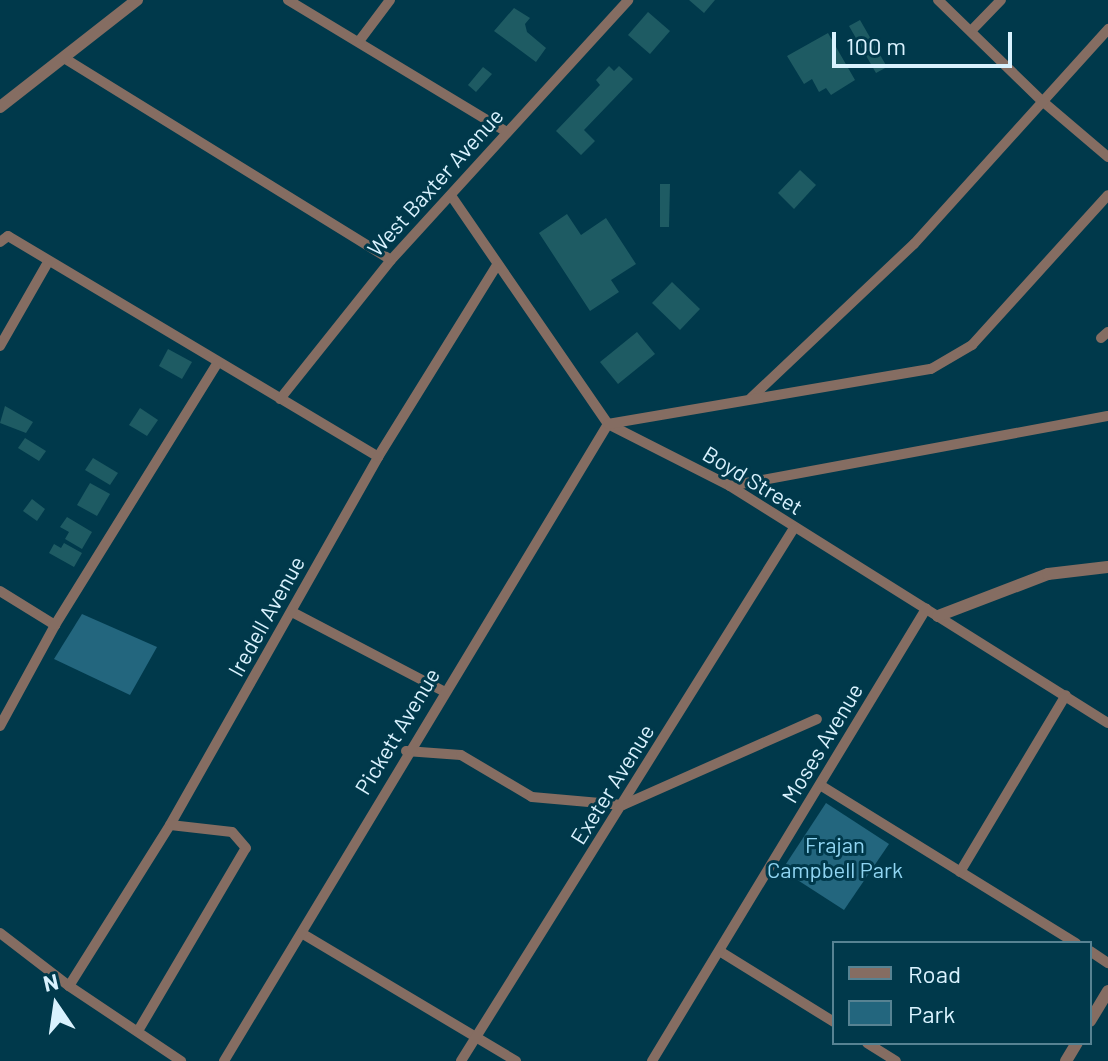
<!DOCTYPE html>
<style>
body{margin:0}
#map{position:relative;width:1108px;height:1061px;overflow:hidden;background:#00394b;font-family:Barlow,sans-serif}
div>[style]{position:absolute}
.green>*{inset:0;background:#23667e}
.building>*{inset:0;background:#1e5b63}
.minor>*{height:10px;margin:-5px;padding:0 5px;transform-origin:5px;border-radius:5px;background:#856d62}
.tertiary>*{height:12px;margin:-6px;padding:0 6px;transform-origin:6px;border-radius:6px;background:#856d62}
span{translate:-50% -50%;white-space:nowrap;text-align:center;line-height:1.15;-webkit-text-stroke:6px #00394b;paint-order:stroke}
.street-label{font-size:22px;color:#d9f2fe}
.park-label{font-size:22px;color:#90d5f2}
.legend{position:absolute;left:832px;top:941px;width:260px;height:104px;box-sizing:border-box;background:#00394b;border:2px solid #578393;margin:0;padding:10px 14px;list-style:none;font-size:24px;color:#d9f2fe}
.legend li{display:flex;align-items:center;gap:16px;height:40px}
.legend b{width:40px;border:2px solid #578393}
.north{position:absolute;left:16px;top:965px;width:80px;height:80px;-webkit-text-stroke:6px #00394b;paint-order:stroke;rotate:347deg;font-size:22px;font-weight:700;line-height:32px;text-align:center;color:#d9f2fe}
.north::after{content:'';display:block;margin:auto;width:28px;height:36px;background:#d9f2fe;clip-path:polygon(50% 0,100% 100%,50% 72%,0 100%)}
.scale{position:absolute;left:832px;top:32px;width:180px;height:36px;box-sizing:border-box;border:4px solid #d9f2fe;border-top:0;padding-left:10px;font-size:24px;line-height:28px;white-space:nowrap;color:#d9f2fe;-webkit-text-stroke:6px #00394b;paint-order:stroke}
</style>
<div id="map">
<div class="green">
<div style="clip-path:polygon(82px 614px,157px 647px,130px 695px,54px 659px)"></div>
<div style="clip-path:polygon(826px 803px,889px 844px,844px 910px,782px 870px)"></div>
</div>
<div class="building">
<div style="clip-path:polygon(689px 0,715px 0,704px 13px)"></div>
<div style="clip-path:polygon(514px 8px,530px 18px,525px 24px,527px 32px,546px 48px,536px 62px,494px 31px)"></div>
<div style="clip-path:polygon(648px 12px,670px 31px,650px 54px,628px 35px)"></div>
<div style="clip-path:polygon(860px 20px,887px 67px,876px 73px,849px 26px)"></div>
<div style="clip-path:polygon(828px 33px,855px 80px,831px 95px,826px 88px,819px 92px,812px 79px,804px 84px,787px 56px)"></div>
<div style="clip-path:polygon(609px 66px,614px 71px,619px 66px,633px 79px,584px 130px,595px 141px,581px 155px,556px 131px,600px 85px,596px 80px)"></div>
<div style="clip-path:polygon(483px 67px,492px 74px,476px 92px,468px 85px)"></div>
<div style="clip-path:polygon(800px 170px,816px 185px,794px 209px,778px 193px)"></div>
<div style="clip-path:polygon(660px 184px,670px 184px,669px 227px,660px 227px)"></div>
<div style="clip-path:polygon(567px 214px,581px 235px,606px 218px,636px 264px,611px 280px,619px 292px,590px 311px,539px 233px)"></div>
<div style="clip-path:polygon(672px 282px,700px 309px,680px 330px,652px 303px)"></div>
<div style="clip-path:polygon(637px 332px,655px 354px,618px 384px,600px 362px)"></div>
<div style="clip-path:polygon(168px 349px,192px 362px,182px 379px,159px 366px)"></div>
<div style="clip-path:polygon(5px 406px,33px 422px,26px 433px,0 423px)"></div>
<div style="clip-path:polygon(140px 408px,158px 420px,147px 436px,129px 425px)"></div>
<div style="clip-path:polygon(25px 438px,46px 451px,39px 461px,18px 448px)"></div>
<div style="clip-path:polygon(93px 458px,118px 473px,110px 485px,85px 470px)"></div>
<div style="clip-path:polygon(90px 483px,110px 494px,97px 516px,77px 505px)"></div>
<div style="clip-path:polygon(32px 499px,45px 509px,37px 521px,23px 511px)"></div>
<div style="clip-path:polygon(67px 517px,92px 532px,82px 549px,65px 539px,69px 532px,60px 527px)"></div>
<div style="clip-path:polygon(64px 543px,82px 553px,74px 567px,49px 553px,54px 544px,61px 548px)"></div>
</div>
<div class="minor">
<div style="left:288px;top:0;width:256px;rotate:31.1deg"></div>
<div style="left:938px;top:0;width:144px;rotate:44.2deg"></div>
<div style="left:1041px;top:100px;width:88px;rotate:40.4deg"></div>
<div style="left:971px;top:31px;width:43px;rotate:-45.9deg"></div>
<div style="left:360px;top:40px;width:50px;rotate:-53.1deg"></div>
<div style="left:64px;top:58px;width:384px;rotate:31.7deg"></div>
<div style="left:452px;top:197px;width:275px;rotate:55.5deg"></div>
<div style="left:608px;top:424px;width:137px;rotate:26.9deg"></div>
<div style="left:730px;top:486px;width:446px;rotate:32.1deg"></div>
<div style="left:0;top:242px;width:10px;rotate:-37deg"></div>
<div style="left:8px;top:236px;width:431px;rotate:30.8deg"></div>
<div style="left:1101px;top:338px;width:9px;rotate:-41deg"></div>
<div style="left:0;top:346px;width:95px;rotate:-60.2deg"></div>
<div style="left:751px;top:398px;width:224px;rotate:-43.4deg"></div>
<div style="left:914px;top:244px;width:290px;rotate:-47.9deg"></div>
<div style="left:280px;top:399px;width:178px;rotate:-51.4deg"></div>
<div style="left:391px;top:260px;width:352px;rotate:-47.6deg"></div>
<div style="left:730px;top:486px;width:384px;rotate:-10.5deg"></div>
<div style="left:0;top:591px;width:65px;rotate:31.7deg"></div>
<div style="left:292px;top:612px;width:173px;rotate:27.6deg"></div>
<div style="left:0;top:726px;width:115px;rotate:-61.4deg"></div>
<div style="left:55px;top:625px;width:309px;rotate:-58.2deg"></div>
<div style="left:406px;top:751px;width:55px;rotate:4.2deg"></div>
<div style="left:461px;top:755px;width:82px;rotate:30.6deg"></div>
<div style="left:532px;top:797px;width:91px;rotate:5deg"></div>
<div style="left:623px;top:805px;width:212px;rotate:-23.9deg"></div>
<div style="left:820px;top:785px;width:301px;rotate:31.7deg"></div>
<div style="left:960px;top:872px;width:206px;rotate:-59.1deg"></div>
<div style="left:0;top:933px;width:87px;rotate:37.5deg"></div>
<div style="left:69px;top:986px;width:135px;rotate:33.8deg"></div>
<div style="left:303px;top:934px;width:248px;rotate:30.8deg"></div>
<div style="left:1090px;top:951px;width:22px;rotate:34deg"></div>
<div style="left:721px;top:952px;width:133px;rotate:31.8deg"></div>
<div style="left:69px;top:986px;width:190px;rotate:-57.9deg"></div>
<div style="left:170px;top:825px;width:423px;rotate:-60.5deg"></div>
<div style="left:378px;top:457px;width:226px;rotate:-58.2deg"></div>
<div style="left:138px;top:1031px;width:212px;rotate:-59.5deg"></div>
<div style="left:246px;top:848px;width:21px;rotate:-131deg"></div>
<div style="left:232px;top:832px;width:62px;rotate:-173.6deg"></div>
<div style="left:867px;top:1043px;width:34px;rotate:32deg"></div>
<div style="left:224px;top:1061px;width:744px;rotate:-58.92deg"></div>
<div style="left:608px;top:424px;width:328px;rotate:-9.7deg"></div>
<div style="left:931px;top:369px;width:48px;rotate:-30.3deg"></div>
<div style="left:972px;top:345px;width:202px;rotate:-47.8deg"></div>
<div style="left:461px;top:1061px;width:628px;rotate:-58deg"></div>
<div style="left:652px;top:1061px;width:529px;rotate:-58.78deg"></div>
</div>
<div class="tertiary">
<div style="left:0;top:107px;width:174px;rotate:-38deg"></div>
<div style="left:938px;top:616px;width:118px;rotate:-20.9deg"></div>
<div style="left:1048px;top:574px;width:60px;rotate:-6.7deg"></div>
<div style="left:1090px;top:1021px;width:35px;rotate:-59deg"></div>
<div style="left:1066px;top:1061px;width:21px;rotate:-59deg"></div>
</div>
<div class="street-label">
<span style="left:435px;top:182px;rotate:-48deg">West Baxter Avenue</span>
<span style="left:753px;top:480px;rotate:31deg">Boyd Street</span>
<span style="left:266px;top:616px;rotate:-61deg">Iredell Avenue</span>
<span style="left:397px;top:731px;rotate:-59deg">Pickett Avenue</span>
<span style="left:822px;top:743px;rotate:-59deg">Moses Avenue</span>
<span style="left:612px;top:784px;rotate:-58deg">Exeter Avenue</span>
</div>
<div class="park-label">
<span style="left:835px;top:857px">Frajan<br>Campbell Park</span>
</div>
<ul class="legend">
<li><b style="height:10px;background:#856d62"></b>Road</li>
<li><b style="height:22px;background:#23667e"></b>Park</li>
</ul>
<div class="north">N</div>
<div class="scale">100 m</div>
</div>
